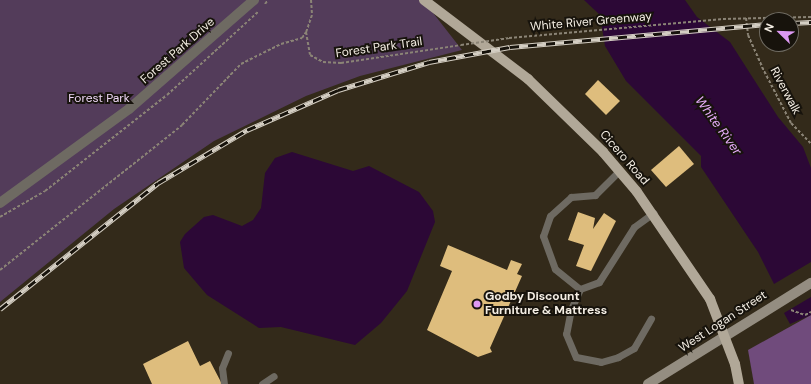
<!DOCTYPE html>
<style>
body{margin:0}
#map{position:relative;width:811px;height:384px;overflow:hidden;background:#332a1a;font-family:"DM Sans",sans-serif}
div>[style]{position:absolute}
.green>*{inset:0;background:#533c5a}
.forest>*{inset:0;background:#704b7c}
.water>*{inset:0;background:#2c0836}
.building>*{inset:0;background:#debd7d}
.path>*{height:2px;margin-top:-1px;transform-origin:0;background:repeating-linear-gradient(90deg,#8b8476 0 3px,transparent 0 5px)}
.lane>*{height:7px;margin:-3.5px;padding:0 3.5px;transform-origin:3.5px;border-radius:3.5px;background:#6e6a62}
.street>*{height:10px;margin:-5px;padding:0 5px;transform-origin:5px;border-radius:5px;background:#6e6a62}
.secondary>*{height:10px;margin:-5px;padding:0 5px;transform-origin:5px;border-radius:5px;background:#948d81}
.primary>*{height:10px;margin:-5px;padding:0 5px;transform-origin:5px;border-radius:5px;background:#b1a898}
.rail>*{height:4.5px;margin-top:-2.25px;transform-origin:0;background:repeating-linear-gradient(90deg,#17130c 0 9px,#d4cec3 0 18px);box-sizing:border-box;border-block:1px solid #d4cec3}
.path-bridge>*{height:2px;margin-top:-1px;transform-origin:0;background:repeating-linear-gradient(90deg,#8b8476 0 3px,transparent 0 5px)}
.dots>*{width:11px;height:11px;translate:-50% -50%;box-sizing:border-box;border:2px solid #17130c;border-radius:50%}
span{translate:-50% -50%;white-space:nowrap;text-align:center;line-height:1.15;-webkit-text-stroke:4px #17130c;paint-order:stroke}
.street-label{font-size:12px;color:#f4eee4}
.park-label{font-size:12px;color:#eed7f6}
.poi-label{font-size:12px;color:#f4eee4;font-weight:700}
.left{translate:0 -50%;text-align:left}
.water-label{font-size:13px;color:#e5acf8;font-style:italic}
.north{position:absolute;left:759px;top:12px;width:40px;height:40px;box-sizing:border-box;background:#17130c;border:1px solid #6f6b62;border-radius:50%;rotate:293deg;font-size:11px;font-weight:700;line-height:16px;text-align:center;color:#f4eee4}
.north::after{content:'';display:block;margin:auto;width:14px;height:18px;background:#dd99f3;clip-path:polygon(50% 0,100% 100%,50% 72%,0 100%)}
</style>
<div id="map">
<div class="green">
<div style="clip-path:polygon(0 0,423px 0,462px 50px,360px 76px,306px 96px,214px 141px,114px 209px,0 302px)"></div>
</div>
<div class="forest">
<div style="clip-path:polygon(811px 315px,811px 384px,754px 384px,748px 350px)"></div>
</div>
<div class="water">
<div style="clip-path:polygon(584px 0,685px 0,697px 17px,730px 42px,778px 117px,803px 147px,811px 168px,811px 262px,774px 284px,758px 252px,701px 167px,701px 156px,626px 81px,605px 46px,600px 15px)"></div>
<div style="clip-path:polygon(292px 152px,353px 171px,369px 166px,419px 192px,433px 211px,435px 222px,407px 291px,381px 323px,355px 345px,281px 327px,259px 328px,207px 295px,184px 268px,180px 242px,185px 234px,204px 217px,213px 215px,242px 226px,253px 220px,261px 208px,265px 173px,275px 158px)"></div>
<div style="clip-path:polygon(811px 297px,811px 315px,790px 324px,784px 313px)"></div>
</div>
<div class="building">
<div style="clip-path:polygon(598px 80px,620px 101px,606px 115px,585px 94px)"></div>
<div style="clip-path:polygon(679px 146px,694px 164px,666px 187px,651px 170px)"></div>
<div style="clip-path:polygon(578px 212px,595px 218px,593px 229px,604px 213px,616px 221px,591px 271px,576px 266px,584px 245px,568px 240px)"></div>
<div style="clip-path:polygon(448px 245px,507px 270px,511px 260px,522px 264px,517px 274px,522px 276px,490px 348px,492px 352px,478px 357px,427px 330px,452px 271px,440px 266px)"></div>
<div style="clip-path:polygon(188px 341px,200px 366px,210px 361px,222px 384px,152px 384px,143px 364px)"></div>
</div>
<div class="path">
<div style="left:311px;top:0;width:15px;rotate:86deg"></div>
<div style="left:312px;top:15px;width:18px;rotate:109deg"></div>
<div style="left:306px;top:32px;width:23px;rotate:80deg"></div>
<div style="left:310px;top:55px;width:15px;rotate:28deg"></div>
<div style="left:323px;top:62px;width:18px;rotate:3deg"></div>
<div style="left:341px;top:63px;width:121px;rotate:-8.5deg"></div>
<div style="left:265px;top:4px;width:5px;rotate:-53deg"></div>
<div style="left:746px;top:18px;width:17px;rotate:83deg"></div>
<div style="left:748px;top:35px;width:35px;rotate:66deg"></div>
<div style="left:762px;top:67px;width:63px;rotate:62.6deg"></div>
<div style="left:791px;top:123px;width:29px;rotate:46deg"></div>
<div style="left:509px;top:38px;width:215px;rotate:-5.1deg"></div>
<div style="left:723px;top:19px;width:88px;rotate:-1.3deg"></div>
<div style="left:0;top:217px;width:52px;rotate:-30deg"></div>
<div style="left:45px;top:191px;width:155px;rotate:-38.2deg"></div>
<div style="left:167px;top:95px;width:123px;rotate:-42.4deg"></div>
<div style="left:0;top:270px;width:233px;rotate:-38.5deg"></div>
<div style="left:182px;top:125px;width:85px;rotate:-46deg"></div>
<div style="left:241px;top:64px;width:45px;rotate:-26.6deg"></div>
<div style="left:281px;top:44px;width:22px;rotate:-16deg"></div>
<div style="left:302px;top:38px;width:7px;rotate:-56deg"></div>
<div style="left:791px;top:310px;width:15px;rotate:20deg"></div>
<div style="left:805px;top:315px;width:7px;rotate:-27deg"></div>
</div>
<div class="lane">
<div style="left:619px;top:171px;width:34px;rotate:135deg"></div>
<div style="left:595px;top:195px;width:24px;rotate:175deg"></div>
<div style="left:571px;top:197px;width:28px;rotate:138deg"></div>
<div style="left:550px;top:216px;width:21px;rotate:109deg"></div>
<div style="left:543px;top:236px;width:35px;rotate:70deg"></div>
<div style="left:555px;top:269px;width:32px;rotate:39deg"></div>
<div style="left:580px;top:289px;width:20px;rotate:-20deg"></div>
<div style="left:599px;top:282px;width:65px;rotate:-57.5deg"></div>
<div style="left:634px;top:227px;width:24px;rotate:-36deg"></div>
<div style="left:580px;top:289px;width:22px;rotate:114deg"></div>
<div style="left:571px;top:309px;width:25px;rotate:101deg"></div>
<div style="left:566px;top:334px;width:25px;rotate:67deg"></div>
<div style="left:576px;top:357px;width:25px;rotate:11deg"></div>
<div style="left:601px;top:362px;width:18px;rotate:-16deg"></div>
<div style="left:618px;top:357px;width:18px;rotate:-29deg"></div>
<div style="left:634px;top:348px;width:34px;rotate:-60deg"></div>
<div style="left:224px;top:384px;width:16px;rotate:-97deg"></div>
<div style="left:222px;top:368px;width:16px;rotate:-68deg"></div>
<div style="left:262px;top:384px;width:14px;rotate:-34deg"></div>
</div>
<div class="street">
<div style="left:0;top:203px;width:160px;rotate:-36.1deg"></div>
<div style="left:129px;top:109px;width:166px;rotate:-41.1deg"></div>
</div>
<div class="secondary">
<div style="left:648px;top:384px;width:192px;rotate:-31.8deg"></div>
</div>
<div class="primary">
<div style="left:424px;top:0;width:131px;rotate:37.2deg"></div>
<div style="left:528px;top:79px;width:105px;rotate:44.2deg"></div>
<div style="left:603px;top:152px;width:52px;rotate:49.6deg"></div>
<div style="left:637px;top:192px;width:130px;rotate:55.7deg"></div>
<div style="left:710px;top:299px;width:70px;rotate:69deg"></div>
<div style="left:735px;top:364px;width:20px;rotate:79deg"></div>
</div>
<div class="rail">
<div style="left:791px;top:23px;width:20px;rotate:-3deg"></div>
<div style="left:0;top:309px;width:202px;rotate:-38.6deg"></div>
<div style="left:158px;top:183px;width:104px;rotate:-30.8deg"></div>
<div style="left:247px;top:130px;width:99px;rotate:-23.7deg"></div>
<div style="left:338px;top:90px;width:95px;rotate:-17.1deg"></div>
<div style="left:429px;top:62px;width:82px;rotate:-10.5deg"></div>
<div style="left:510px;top:47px;width:258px;rotate:-5.1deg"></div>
</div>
<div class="path-bridge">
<div style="left:461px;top:45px;width:49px;rotate:-8.3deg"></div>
</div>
<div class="dots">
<div style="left:477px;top:304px;background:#dd99f3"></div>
</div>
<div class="street-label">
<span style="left:591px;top:22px;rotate:-5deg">White River Greenway</span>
<span style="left:379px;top:48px;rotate:-8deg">Forest Park Trail</span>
<span style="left:178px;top:51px;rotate:-41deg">Forest Park Drive</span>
<span style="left:785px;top:91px;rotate:62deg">Riverwalk</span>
<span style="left:624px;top:158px;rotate:49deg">Cicero Road</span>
<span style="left:723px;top:322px;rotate:-33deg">West Logan Street</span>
</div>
<div class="park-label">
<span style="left:99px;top:99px">Forest Park</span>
</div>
<div class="poi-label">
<span class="left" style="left:485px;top:304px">Godby Discount<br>Furniture &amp; Mattress</span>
</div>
<div class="water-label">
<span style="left:718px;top:126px;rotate:54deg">White River</span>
</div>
<div class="north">N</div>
</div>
